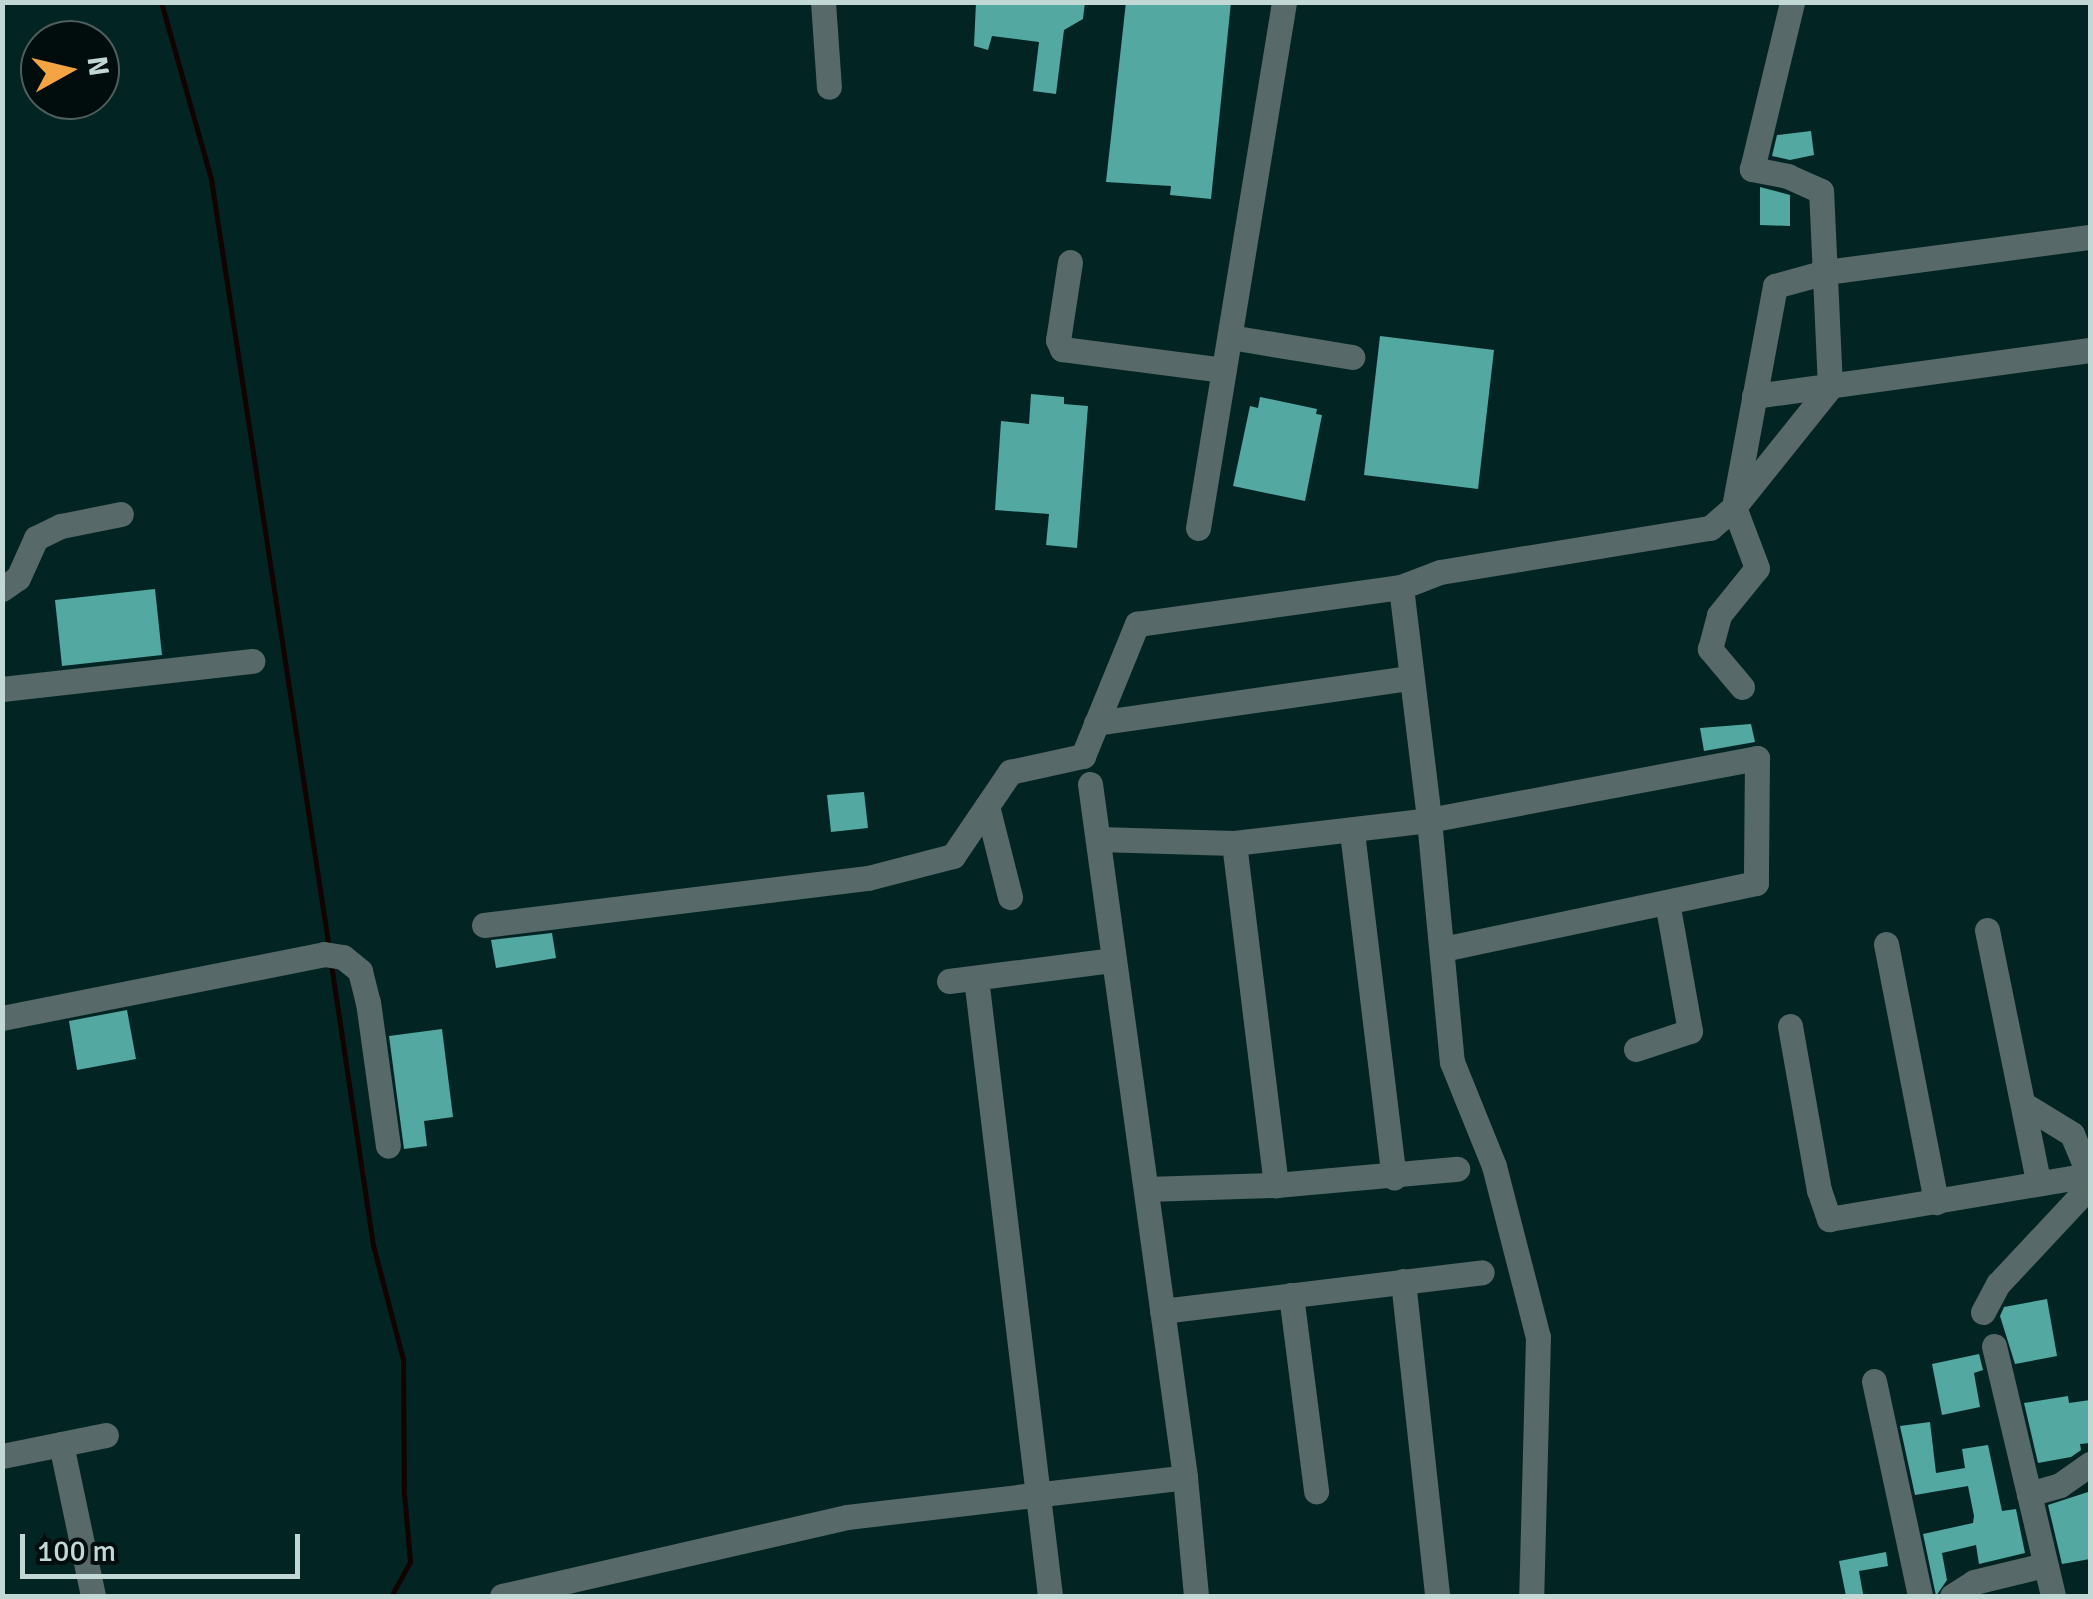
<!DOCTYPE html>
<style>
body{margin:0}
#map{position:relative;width:2093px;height:1599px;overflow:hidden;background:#022524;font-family:Signika,sans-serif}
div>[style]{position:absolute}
.stream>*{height:5px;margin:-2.5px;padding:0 2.5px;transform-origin:2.5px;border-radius:2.5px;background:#120200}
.building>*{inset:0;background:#53a8a2}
.minor>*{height:25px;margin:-12.5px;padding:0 12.5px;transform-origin:12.5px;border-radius:12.5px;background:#576968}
span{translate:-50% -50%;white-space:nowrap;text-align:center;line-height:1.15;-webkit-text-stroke:10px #000d0c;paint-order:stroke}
.frame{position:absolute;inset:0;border:5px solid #c1d8d5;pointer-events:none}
.north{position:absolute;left:20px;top:20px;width:100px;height:100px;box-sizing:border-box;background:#000d0c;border:2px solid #4d5e5c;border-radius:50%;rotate:82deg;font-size:28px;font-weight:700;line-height:40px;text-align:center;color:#c1d8d5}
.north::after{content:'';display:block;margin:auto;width:35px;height:45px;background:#f4a443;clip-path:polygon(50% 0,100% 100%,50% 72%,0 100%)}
.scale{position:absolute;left:20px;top:1534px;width:280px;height:45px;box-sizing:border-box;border:5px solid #c1d8d5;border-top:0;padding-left:12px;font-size:30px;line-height:35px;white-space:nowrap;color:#c1d8d5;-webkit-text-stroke:8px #000d0c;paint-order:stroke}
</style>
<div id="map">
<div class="stream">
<div style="left:161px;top:2px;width:184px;rotate:74.2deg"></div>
<div style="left:211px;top:179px;width:778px;rotate:81.28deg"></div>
<div style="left:331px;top:964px;width:284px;rotate:81.5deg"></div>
<div style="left:373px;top:1245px;width:118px;rotate:75.3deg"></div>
<div style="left:403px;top:1359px;width:134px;rotate:89.6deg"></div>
<div style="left:404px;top:1493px;width:69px;rotate:85deg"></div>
<div style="left:410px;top:1562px;width:39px;rotate:119deg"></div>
</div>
<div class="building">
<div style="clip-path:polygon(976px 2px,1085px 2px,1083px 19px,1064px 30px,1056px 94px,1033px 91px,1039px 42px,992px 36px,988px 50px,974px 46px)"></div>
<div style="clip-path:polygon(1126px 2px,1231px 2px,1211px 199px,1170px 195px,1171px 186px,1106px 182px)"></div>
<div style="clip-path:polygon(1811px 131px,1814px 155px,1790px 160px,1772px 156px,1777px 135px)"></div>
<div style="clip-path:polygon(1760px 187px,1790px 195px,1790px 226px,1760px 225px)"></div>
<div style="clip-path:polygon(1380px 336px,1494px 350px,1478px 489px,1364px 475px)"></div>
<div style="clip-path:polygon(1031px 394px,1064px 397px,1064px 404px,1088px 406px,1077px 548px,1046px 545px,1049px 514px,995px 510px,1001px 421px,1029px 424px)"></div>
<div style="clip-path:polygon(1260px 397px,1317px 409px,1316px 414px,1322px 415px,1305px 501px,1233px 486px,1250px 406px,1258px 408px)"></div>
<div style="clip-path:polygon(155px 589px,162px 655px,62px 666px,55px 600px)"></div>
<div style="clip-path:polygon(1751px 724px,1755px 742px,1704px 751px,1700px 728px)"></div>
<div style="clip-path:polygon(864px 792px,868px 828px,831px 832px,827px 795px)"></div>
<div style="clip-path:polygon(552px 933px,556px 958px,496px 968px,491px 940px)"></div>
<div style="clip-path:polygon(127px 1010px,136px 1059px,77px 1070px,69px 1021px)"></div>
<div style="clip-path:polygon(442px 1029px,453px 1117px,424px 1121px,427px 1146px,404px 1149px,389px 1036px)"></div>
<div style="clip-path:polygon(2047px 1299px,2057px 1356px,2015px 1364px,2000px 1316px,2004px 1307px)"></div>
<div style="clip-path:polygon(1979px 1354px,1983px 1370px,1974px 1373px,1980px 1407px,1942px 1415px,1932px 1364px)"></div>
<div style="clip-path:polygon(2068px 1396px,2069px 1403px,2090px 1400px,2090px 1443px,2080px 1444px,2081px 1450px,2071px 1457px,2038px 1463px,2024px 1403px)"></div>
<div style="clip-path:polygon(1930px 1422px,1936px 1473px,1965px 1468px,1962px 1449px,1988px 1445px,2002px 1511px,2016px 1509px,2025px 1553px,1979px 1564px,1976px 1545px,1942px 1553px,1947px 1580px,1936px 1596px,1923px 1534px,1973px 1523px,1974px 1516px,1968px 1486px,1915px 1495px,1900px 1426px)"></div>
<div style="clip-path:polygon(2088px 1492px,2090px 1559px,2062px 1564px,2048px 1505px)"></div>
<div style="clip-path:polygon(1886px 1552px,1888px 1566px,1859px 1571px,1863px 1594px,1846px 1596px,1839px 1561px)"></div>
</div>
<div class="minor">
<div style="left:823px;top:2px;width:85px;rotate:86deg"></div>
<div style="left:1070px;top:262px;width:79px;rotate:98.7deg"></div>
<div style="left:1058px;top:340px;width:10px;rotate:66deg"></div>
<div style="left:1062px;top:349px;width:163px;rotate:7.4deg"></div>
<div style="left:1230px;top:337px;width:124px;rotate:9.3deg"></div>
<div style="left:1754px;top:396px;width:339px;rotate:-7.8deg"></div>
<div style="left:1198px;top:528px;width:533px;rotate:-80.71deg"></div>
<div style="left:1401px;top:587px;width:235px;rotate:83.1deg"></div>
<div style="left:1429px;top:820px;width:334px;rotate:-10.7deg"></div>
<div style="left:1757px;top:758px;width:125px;rotate:90.5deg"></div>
<div style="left:1756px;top:883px;width:321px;rotate:168.1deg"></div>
<div style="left:2px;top:589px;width:19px;rotate:-35deg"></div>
<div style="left:18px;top:578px;width:44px;rotate:-65.8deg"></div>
<div style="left:36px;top:538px;width:28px;rotate:-26deg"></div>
<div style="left:61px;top:526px;width:61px;rotate:-11.3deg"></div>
<div style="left:1742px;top:687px;width:50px;rotate:-130.1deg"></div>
<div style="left:1710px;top:649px;width:35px;rotate:-75deg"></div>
<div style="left:1719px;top:615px;width:60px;rotate:-51deg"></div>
<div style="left:1757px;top:568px;width:65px;rotate:-110.7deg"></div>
<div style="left:1734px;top:507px;width:225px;rotate:-79.5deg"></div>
<div style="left:1775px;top:286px;width:53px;rotate:-15.4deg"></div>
<div style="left:1826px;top:272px;width:266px;rotate:-7.6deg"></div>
<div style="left:2px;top:689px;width:252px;rotate:-6.4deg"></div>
<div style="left:1096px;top:723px;width:317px;rotate:-8.2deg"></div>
<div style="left:1090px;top:784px;width:699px;rotate:82.19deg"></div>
<div style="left:1185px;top:1477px;width:120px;rotate:84.7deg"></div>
<div style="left:987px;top:806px;width:94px;rotate:75.8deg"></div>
<div style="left:1352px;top:832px;width:348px;rotate:83.1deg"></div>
<div style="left:1098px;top:839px;width:136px;rotate:1.7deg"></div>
<div style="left:1234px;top:843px;width:196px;rotate:-6.7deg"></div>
<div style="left:1429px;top:820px;width:243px;rotate:84.6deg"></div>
<div style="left:1452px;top:1062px;width:112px;rotate:68deg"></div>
<div style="left:1494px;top:1166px;width:177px;rotate:75.6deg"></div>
<div style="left:1538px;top:1337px;width:259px;rotate:91.5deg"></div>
<div style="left:1234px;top:843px;width:345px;rotate:83deg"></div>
<div style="left:484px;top:925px;width:387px;rotate:-7deg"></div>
<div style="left:868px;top:878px;width:88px;rotate:-14.5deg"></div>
<div style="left:953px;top:856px;width:102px;rotate:-55.8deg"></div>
<div style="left:1010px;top:772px;width:75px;rotate:-12.4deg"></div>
<div style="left:1083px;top:756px;width:143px;rotate:-67.8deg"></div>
<div style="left:1137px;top:624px;width:267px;rotate:-8deg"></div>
<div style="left:1401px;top:587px;width:42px;rotate:-21deg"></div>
<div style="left:1440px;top:572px;width:274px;rotate:-9.3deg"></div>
<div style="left:1710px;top:528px;width:32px;rotate:-41deg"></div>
<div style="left:1734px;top:507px;width:154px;rotate:-51.3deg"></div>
<div style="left:1830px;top:387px;width:196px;rotate:-92.6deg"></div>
<div style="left:1821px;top:191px;width:36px;rotate:-156deg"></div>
<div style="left:1788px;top:176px;width:37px;rotate:-169deg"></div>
<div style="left:1752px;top:169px;width:172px;rotate:-76.5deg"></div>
<div style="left:1987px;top:930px;width:256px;rotate:78.5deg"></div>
<div style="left:1886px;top:944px;width:263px;rotate:79deg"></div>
<div style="left:976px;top:978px;width:622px;rotate:83.17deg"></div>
<div style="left:949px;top:981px;width:166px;rotate:-7.3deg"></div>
<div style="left:2px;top:1018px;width:328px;rotate:-11.2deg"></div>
<div style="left:324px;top:954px;width:19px;rotate:9deg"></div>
<div style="left:343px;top:957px;width:22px;rotate:39deg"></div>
<div style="left:360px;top:971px;width:32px;rotate:76deg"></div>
<div style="left:368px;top:1002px;width:145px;rotate:82.1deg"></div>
<div style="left:1790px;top:1026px;width:167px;rotate:80deg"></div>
<div style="left:1819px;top:1190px;width:31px;rotate:71deg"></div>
<div style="left:1829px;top:1219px;width:265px;rotate:-9.6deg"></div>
<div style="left:1636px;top:1049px;width:57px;rotate:-18.4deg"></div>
<div style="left:1690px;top:1031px;width:131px;rotate:-100.1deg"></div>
<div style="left:1146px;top:1189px;width:130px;rotate:-1.8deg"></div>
<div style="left:1276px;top:1185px;width:182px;rotate:-5.1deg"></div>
<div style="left:1403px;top:1281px;width:317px;rotate:83.8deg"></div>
<div style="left:1291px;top:1295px;width:198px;rotate:82.7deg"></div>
<div style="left:1162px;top:1311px;width:322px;rotate:-6.9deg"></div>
<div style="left:1983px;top:1312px;width:32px;rotate:-62deg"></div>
<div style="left:1998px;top:1284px;width:127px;rotate:-46.9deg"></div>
<div style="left:2085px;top:1191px;width:16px;rotate:-76deg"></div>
<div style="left:2089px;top:1175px;width:44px;rotate:-112.5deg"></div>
<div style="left:2072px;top:1134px;width:57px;rotate:-148.5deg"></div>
<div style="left:1994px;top:1346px;width:257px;rotate:76.7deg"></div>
<div style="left:1874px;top:1381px;width:220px;rotate:77.9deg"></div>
<div style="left:61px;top:1444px;width:155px;rotate:78.1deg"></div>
<div style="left:2px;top:1456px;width:106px;rotate:-11.4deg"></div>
<div style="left:2029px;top:1494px;width:32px;rotate:-16deg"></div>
<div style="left:2060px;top:1485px;width:37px;rotate:-35deg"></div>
<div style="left:502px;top:1596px;width:354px;rotate:-12.9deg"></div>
<div style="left:847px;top:1517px;width:340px;rotate:-6.7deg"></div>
<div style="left:1952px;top:1596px;width:26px;rotate:-32deg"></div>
<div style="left:1974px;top:1582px;width:73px;rotate:-13.5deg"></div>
</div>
<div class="frame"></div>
<div class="north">N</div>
<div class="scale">100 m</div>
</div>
